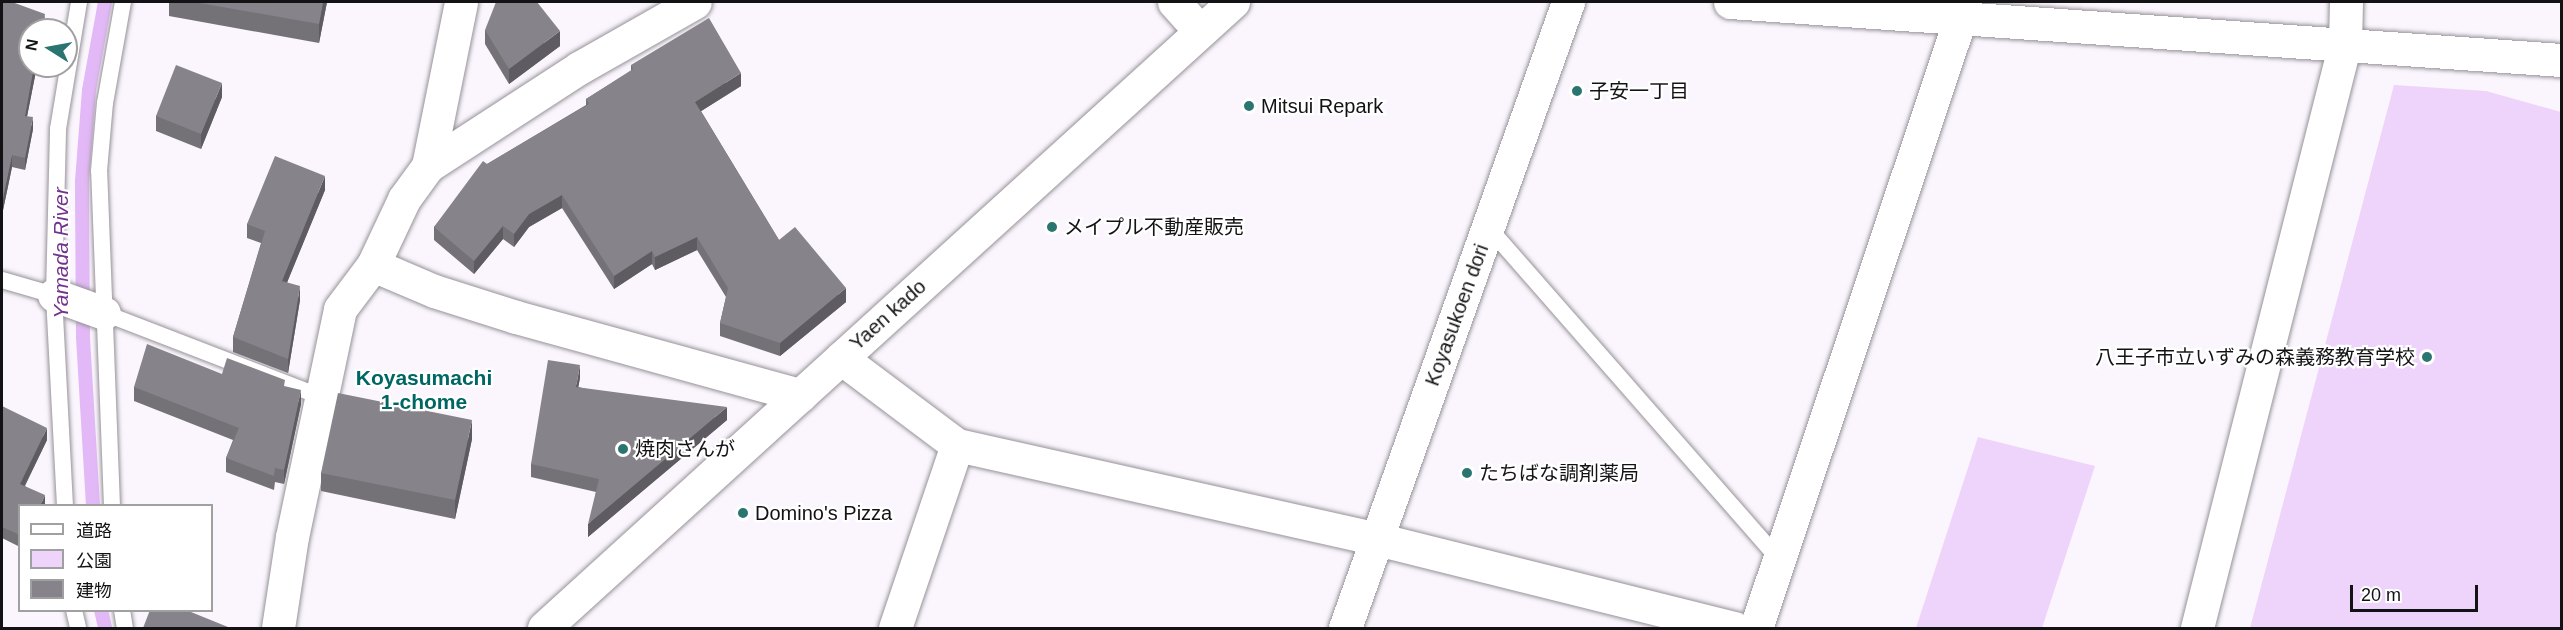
<!DOCTYPE html>
<meta charset="utf-8">
<style>
body{margin:0}
#map{position:relative;width:2563px;height:630px;overflow:hidden;background:#fbf6fd;font-family:Helvetica,"Noto Sans JP",sans-serif}
div>[style]{position:absolute}
.green>*{inset:0;background:#eed3fb}
.stream>*{height:14px;margin:-7px;padding:0 7px;transform-origin:7px;border-radius:7px;background:#e2b9f6}
.roads{filter:drop-shadow(0 0 2px #969298) drop-shadow(0 0 2px #969298)}
.service>*{height:16px;margin:-8px;padding:0 8px;transform-origin:8px;border-radius:8px;background:#fff}
.minor>*{height:33px;margin:-16.5px;padding:0 16.5px;transform-origin:16.5px;border-radius:16.5px;background:#fff}
.tertiary>*{height:33px;margin:-16.5px;padding:0 16.5px;transform-origin:16.5px;border-radius:16.5px;background:#fff}
.secondary>*{height:33px;margin:-16.5px;padding:0 16.5px;transform-origin:16.5px;border-radius:16.5px;background:#fff}
.wall>*{inset:0;background:#747177}
.shaded-wall>*{inset:0;background:#5e5c61}
.building>*{inset:0;background:#87838a}
.dots>*{width:16px;height:16px;translate:-50% -50%;box-sizing:border-box;border:3px solid #fff;border-radius:50%}
span{translate:-50% -50%;white-space:nowrap;text-align:center;line-height:1.15;-webkit-text-stroke:4.5px #fff;paint-order:stroke}
.poi-label{font-size:20px;color:#131214}
.left{translate:0 -50%;text-align:left}
.right{translate:-100% -50%;text-align:right}
.street-label{font-size:20px;color:#131214}
.water-label{font-size:21px;color:#71338b;font-style:italic}
.neighbourhood-label{font-size:21px;color:#006663;font-weight:700}
.frame{position:absolute;inset:0;border:3px solid #131214;pointer-events:none}
.legend{position:absolute;left:18px;top:504px;width:195px;height:108px;box-sizing:border-box;background:#fff;border:2px solid #a1a0a1;margin:0;padding:8px 10px;list-style:none;font-size:18px;color:#131214}
.legend li{display:flex;align-items:center;gap:12px;height:30px}
.legend b{width:30px;border:2px solid #a1a0a1}
.north{position:absolute;left:18px;top:18px;width:60px;height:60px;box-sizing:border-box;background:#fff;border:2px solid #a1a0a1;border-radius:50%;rotate:281deg;font-size:16px;font-weight:700;line-height:24px;text-align:center;color:#131214}
.north::after{content:'';display:block;margin:auto;width:21px;height:27px;background:#2b7571;clip-path:polygon(50% 0,100% 100%,50% 72%,0 100%)}
.scale{position:absolute;left:2350px;top:585px;width:128px;height:27px;box-sizing:border-box;border:3px solid #131214;border-top:0;padding-left:8px;font-size:18px;line-height:21px;white-space:nowrap;color:#131214;-webkit-text-stroke:4px #fff;paint-order:stroke}
</style>
<div id="map">
<div class="green">
<div style="clip-path:polygon(2394px 85px,2486px 91px,2561px 112px,2561px 628px,2250px 628px)"></div>
<div style="clip-path:polygon(1978px 437px,2095px 466px,2042px 628px,1916px 628px)"></div>
</div>
<div class="stream">
<div style="left:93px;top:506px;width:169px;rotate:-93.4deg"></div>
<div style="left:83px;top:337px;width:156px;rotate:-90.4deg"></div>
<div style="left:82px;top:181px;width:91px;rotate:-85.6deg"></div>
<div style="left:89px;top:90px;width:89px;rotate:-79.7deg"></div>
<div style="left:101px;top:610px;width:18px;rotate:77deg"></div>
</div>
<div class="roads">
<div class="service">
<div style="left:1488px;top:227px;width:443px;rotate:48.8deg"></div>
<div style="left:2px;top:280px;width:54px;rotate:16.1deg"></div>
<div style="left:104px;top:313px;width:234px;rotate:21.1deg"></div>
<div style="left:65px;top:506px;width:211px;rotate:-93deg"></div>
<div style="left:54px;top:295px;width:166px;rotate:-88.6deg"></div>
<div style="left:58px;top:129px;width:129px;rotate:-80.6deg"></div>
<div style="left:112px;top:506px;width:335px;rotate:-92.2deg"></div>
<div style="left:99px;top:171px;width:68px;rotate:-85deg"></div>
<div style="left:105px;top:103px;width:103px;rotate:-79.9deg"></div>
<div style="left:74px;top:610px;width:18px;rotate:77deg"></div>
<div style="left:122px;top:610px;width:18px;rotate:81deg"></div>
</div>
<div class="minor">
<div style="left:1174px;top:2px;width:39px;rotate:48deg"></div>
<div style="left:1730px;top:2px;width:834px;rotate:3.99deg"></div>
<div style="left:428px;top:166px;width:180px;rotate:-33deg"></div>
<div style="left:579px;top:68px;width:133px;rotate:-29.6deg"></div>
<div style="left:373px;top:265px;width:66px;rotate:23.1deg"></div>
<div style="left:434px;top:291px;width:86px;rotate:17.6deg"></div>
<div style="left:516px;top:317px;width:295px;rotate:15.4deg"></div>
<div style="left:54px;top:295px;width:53px;rotate:19.8deg"></div>
<div style="left:841px;top:358px;width:145px;rotate:36.9deg"></div>
<div style="left:957px;top:445px;width:430px;rotate:12.6deg"></div>
<div style="left:1377px;top:539px;width:369px;rotate:14deg"></div>
<div style="left:278px;top:628px;width:92px;rotate:-81.3deg"></div>
<div style="left:292px;top:537px;width:233px;rotate:-78.1deg"></div>
<div style="left:340px;top:309px;width:55px;rotate:-53.1deg"></div>
<div style="left:373px;top:265px;width:73px;rotate:-64.8deg"></div>
<div style="left:404px;top:199px;width:41px;rotate:-54deg"></div>
<div style="left:428px;top:166px;width:167px;rotate:-78.6deg"></div>
<div style="left:895px;top:628px;width:193px;rotate:-71.3deg"></div>
<div style="left:1756px;top:628px;width:645px;rotate:-71.48deg"></div>
<div style="left:2197px;top:628px;width:603px;rotate:-75.8deg"></div>
<div style="left:2345px;top:43px;width:41px;rotate:-88.6deg"></div>
</div>
<div class="tertiary">
<div style="left:1345px;top:628px;width:665px;rotate:-70.39deg"></div>
</div>
<div class="secondary">
<div style="left:544px;top:628px;width:931px;rotate:-42.26deg"></div>
</div>
</div>
<div class="wall">
<div style="clip-path:polygon(2px 2px,45px 26px,44px 30px,30px 30px,30px 66px,37px 66px,27px 116px,33px 129px,25px 170px,12px 167px,2px 215px)"></div>
<div style="clip-path:polygon(169px 2px,327px 2px,319px 43px,169px 16px)"></div>
<div style="clip-path:polygon(485px 30px,560px 46px,509px 84px,485px 44px)"></div>
<div style="clip-path:polygon(631px 65px,741px 86px,701px 111px,779px 240px,846px 302px,780px 356px,720px 336px,720px 323px,726px 297px,697px 250px,655px 270px,652px 264px,614px 289px,562px 208px,529px 227px,514px 247px,503px 239px,474px 274px,434px 240px,434px 227px,487px 164px,586px 105px,586px 99px,631px 71px)"></div>
<div style="clip-path:polygon(222px 97px,201px 149px,156px 131px,156px 116px)"></div>
<div style="clip-path:polygon(325px 190px,287px 282px,300px 300px,288px 373px,233px 352px,233px 337px,261px 243px,247px 238px,247px 224px)"></div>
<div style="clip-path:polygon(222px 374px,285px 387px,301px 404px,284px 484px,275px 482px,274px 490px,226px 472px,226px 458px,233px 440px,134px 401px,134px 387px)"></div>
<div style="clip-path:polygon(580px 378px,578px 387px,727px 420px,588px 537px,596px 492px,531px 477px,531px 464px)"></div>
<div style="clip-path:polygon(2px 406px,47px 440px,25px 486px,45px 506px,20px 506px,20px 547px,2px 538px)"></div>
<div style="clip-path:polygon(472px 439px,455px 519px,321px 491px,321px 473px)"></div>
</div>
<div class="shaded-wall">
<div style="clip-path:polygon(323px 2px,327px 2px,319px 43px,319px 24px)"></div>
<div style="clip-path:polygon(45px 14px,44px 30px,41px 30px)"></div>
<div style="clip-path:polygon(560px 31px,560px 46px,509px 84px,509px 69px)"></div>
<div style="clip-path:polygon(34px 66px,37px 66px,25px 127px,25px 116px)"></div>
<div style="clip-path:polygon(741px 73px,741px 86px,695px 115px,695px 102px)"></div>
<div style="clip-path:polygon(222px 83px,222px 97px,201px 149px,201px 134px)"></div>
<div style="clip-path:polygon(33px 117px,33px 129px,25px 170px,25px 158px)"></div>
<div style="clip-path:polygon(12px 155px,12px 167px,2px 215px,2px 203px)"></div>
<div style="clip-path:polygon(325px 176px,325px 190px,282px 295px,282px 281px)"></div>
<div style="clip-path:polygon(562px 195px,562px 208px,529px 227px,514px 247px,514px 234px,529px 214px)"></div>
<div style="clip-path:polygon(503px 226px,503px 239px,474px 274px,474px 261px)"></div>
<div style="clip-path:polygon(697px 237px,697px 250px,655px 270px,655px 257px)"></div>
<div style="clip-path:polygon(652px 251px,652px 264px,614px 289px,614px 276px)"></div>
<div style="clip-path:polygon(300px 286px,300px 300px,288px 373px,288px 359px)"></div>
<div style="clip-path:polygon(846px 288px,846px 302px,780px 356px,780px 343px)"></div>
<div style="clip-path:polygon(580px 365px,580px 378px,576px 400px,576px 387px)"></div>
<div style="clip-path:polygon(301px 390px,301px 404px,284px 484px,284px 470px)"></div>
<div style="clip-path:polygon(727px 407px,727px 420px,588px 537px,588px 524px)"></div>
<div style="clip-path:polygon(472px 420px,472px 439px,455px 519px,455px 500px)"></div>
<div style="clip-path:polygon(47px 428px,47px 440px,20px 495px,20px 484px)"></div>
<div style="clip-path:polygon(45px 495px,45px 506px,40px 506px)"></div>
</div>
<div class="building">
<div style="clip-path:polygon(2px 2px,12px 2px,45px 14px,41px 30px,30px 30px,30px 66px,34px 66px,25px 116px,33px 117px,25px 158px,12px 155px,2px 203px)"></div>
<div style="clip-path:polygon(194px 2px,323px 2px,319px 24px)"></div>
<div style="clip-path:polygon(496px 2px,537px 2px,560px 31px,509px 69px,485px 30px)"></div>
<div style="clip-path:polygon(709px 18px,741px 73px,695px 102px,779px 240px,795px 227px,846px 288px,780px 343px,720px 323px,728px 288px,697px 237px,655px 257px,652px 251px,614px 276px,562px 195px,529px 214px,514px 234px,503px 226px,474px 261px,434px 227px,483px 161px,487px 164px,589px 104px,586px 99px,633px 69px,631px 65px)"></div>
<div style="clip-path:polygon(176px 65px,222px 83px,201px 134px,156px 116px)"></div>
<div style="clip-path:polygon(275px 156px,325px 176px,282px 281px,300px 286px,288px 359px,233px 337px,265px 231px,247px 224px)"></div>
<div style="clip-path:polygon(147px 344px,222px 374px,227px 358px,285px 380px,284px 386px,301px 390px,284px 470px,275px 468px,274px 476px,226px 458px,239px 428px,134px 387px)"></div>
<div style="clip-path:polygon(548px 360px,580px 365px,576px 387px,727px 407px,588px 524px,599px 479px,531px 464px)"></div>
<div style="clip-path:polygon(338px 393px,472px 420px,455px 500px,321px 473px)"></div>
<div style="clip-path:polygon(2px 406px,47px 428px,20px 484px,45px 495px,40px 506px,20px 506px,20px 535px,2px 527px)"></div>
<div style="clip-path:polygon(150px 610px,186px 610px,228px 627px,227px 628px,143px 628px)"></div>
</div>
<div class="dots">
<div style="left:1577px;top:91px;background:#2b7571"></div>
<div style="left:1249px;top:106px;background:#2b7571"></div>
<div style="left:1052px;top:227px;background:#2b7571"></div>
<div style="left:2427px;top:357px;background:#2b7571"></div>
<div style="left:623px;top:449px;background:#2b7571"></div>
<div style="left:1467px;top:473px;background:#2b7571"></div>
<div style="left:743px;top:513px;background:#2b7571"></div>
</div>
<div class="poi-label">
<span class="left" style="left:1589px;top:91px">子安一丁目</span>
<span class="left" style="left:1261px;top:106px">Mitsui Repark</span>
<span class="left" style="left:1064px;top:227px">メイプル不動産販売</span>
<span class="right" style="left:2415px;top:357px">八王子市立いずみの森義務教育学校</span>
<span class="left" style="left:635px;top:449px">焼肉さんが</span>
<span class="left" style="left:1479px;top:473px">たちばな調剤薬局</span>
<span class="left" style="left:755px;top:513px">Domino's Pizza</span>
</div>
<div class="street-label">
<span style="left:888px;top:315px;rotate:-42deg">Yaen kado</span>
<span style="left:1457px;top:315px;rotate:-70deg">Koyasukoen dori</span>
</div>
<div class="water-label">
<span style="left:61px;top:253px;rotate:-90deg">Yamada River</span>
</div>
<div class="neighbourhood-label">
<span style="left:424px;top:390px">Koyasumachi<br>1-chome</span>
</div>
<div class="frame"></div>
<ul class="legend">
<li><b style="height:8px;background:#fff"></b>道路</li>
<li><b style="height:16px;background:#eed3fb"></b>公園</li>
<li><b style="height:16px;background:#87838a"></b>建物</li>
</ul>
<div class="north">N</div>
<div class="scale">20 m</div>
</div>
